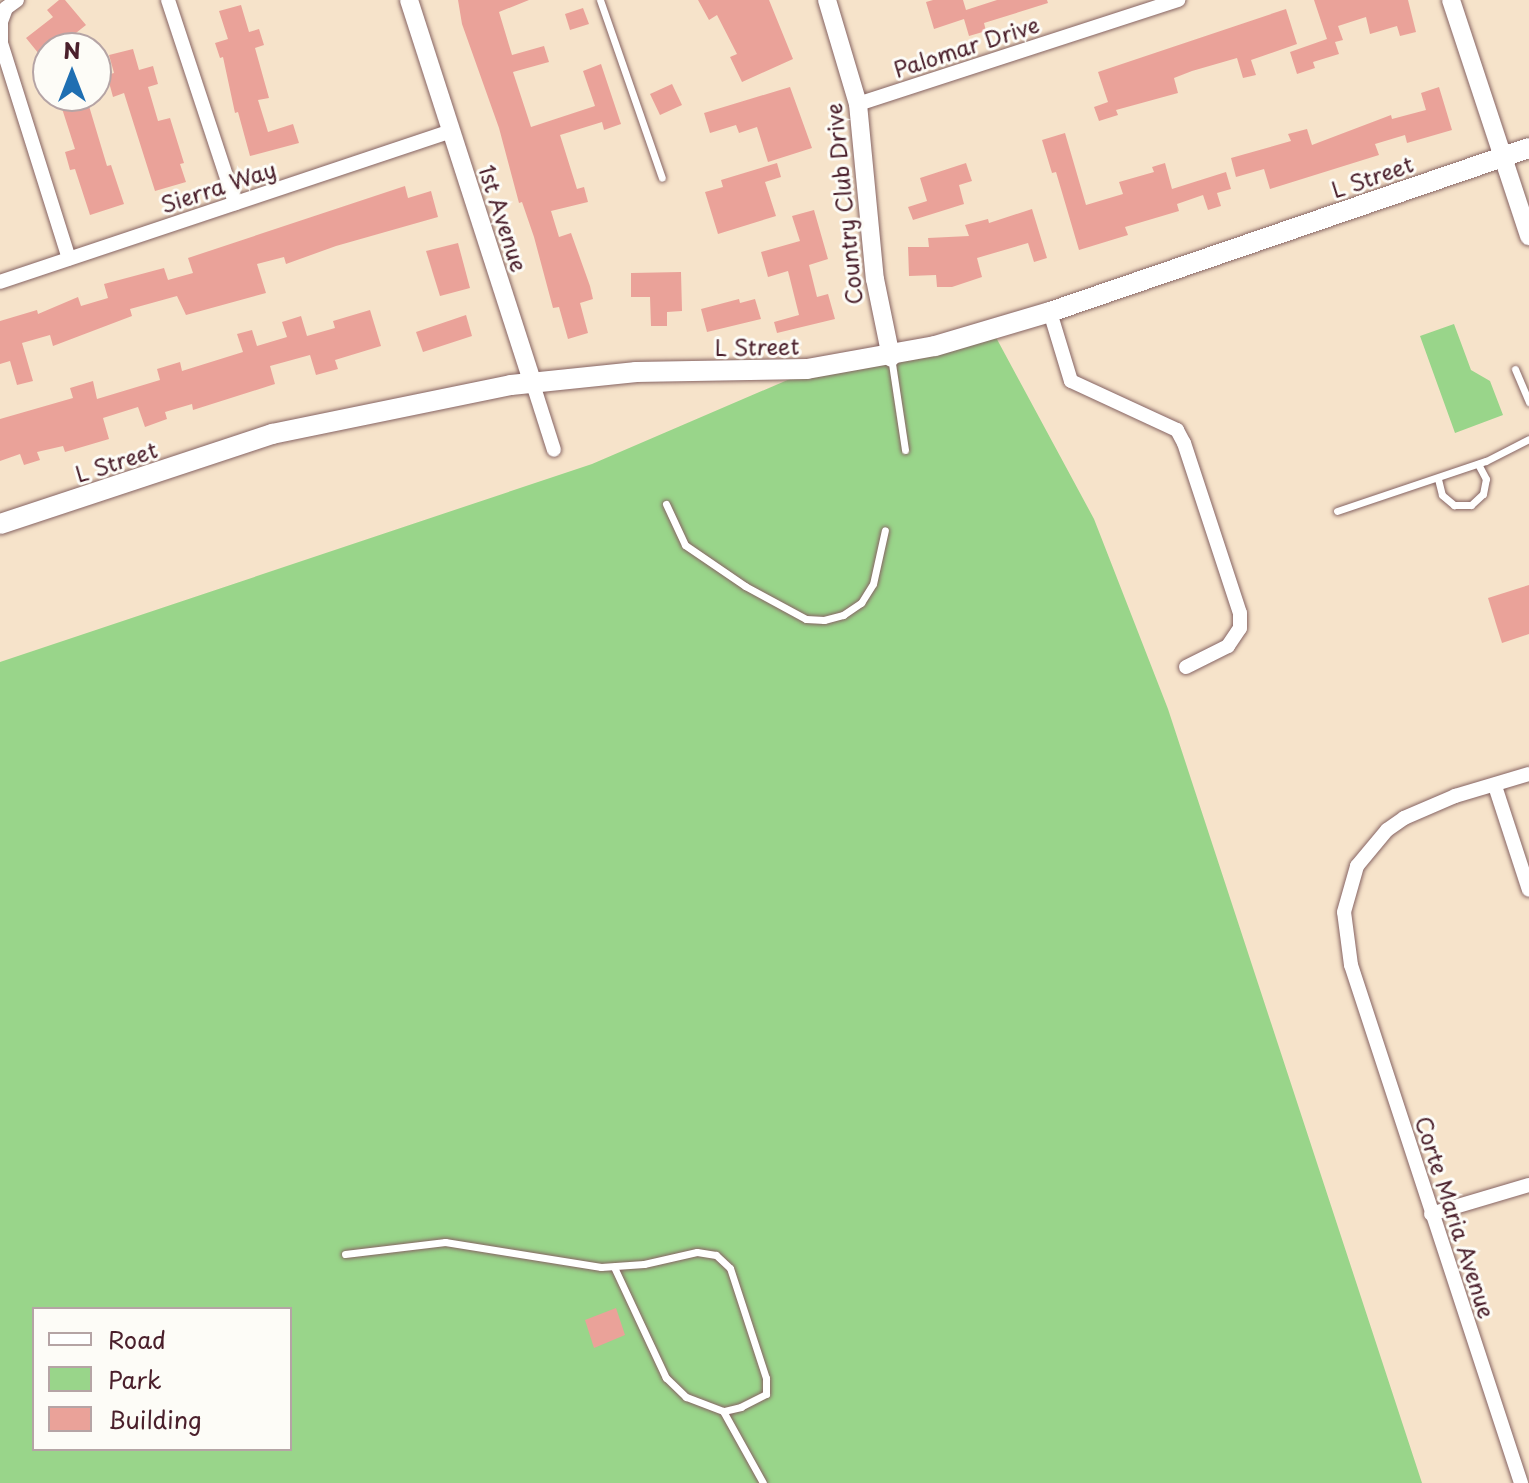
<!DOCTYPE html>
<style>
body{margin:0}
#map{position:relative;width:1529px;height:1483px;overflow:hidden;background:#f6e3ca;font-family:"Playpen Sans",sans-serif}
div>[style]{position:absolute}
.green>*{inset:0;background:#99d58a}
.building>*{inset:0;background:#eaa299}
.roads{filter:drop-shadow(0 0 2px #866463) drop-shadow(0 0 2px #866463)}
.lane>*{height:7px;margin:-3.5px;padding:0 3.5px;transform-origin:3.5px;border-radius:3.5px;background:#fff}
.street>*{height:14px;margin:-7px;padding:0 7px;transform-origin:7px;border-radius:7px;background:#fff}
.secondary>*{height:18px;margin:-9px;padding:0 9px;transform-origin:9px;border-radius:9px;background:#fff}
.primary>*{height:20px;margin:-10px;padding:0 10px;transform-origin:10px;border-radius:10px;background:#fff}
span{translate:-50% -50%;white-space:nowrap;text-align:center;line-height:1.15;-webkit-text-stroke:6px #fdfcf7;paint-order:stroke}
.street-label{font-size:22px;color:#4a1f2b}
.legend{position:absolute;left:32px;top:1307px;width:260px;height:144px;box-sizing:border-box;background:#fdfcf7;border:2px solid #b5a4a5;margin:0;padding:10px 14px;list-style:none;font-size:24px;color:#4a1f2b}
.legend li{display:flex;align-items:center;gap:16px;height:40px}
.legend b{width:40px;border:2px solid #b5a4a5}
.north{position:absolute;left:32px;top:32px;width:80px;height:80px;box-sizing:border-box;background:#fdfcf7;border:2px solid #b5a4a5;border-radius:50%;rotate:0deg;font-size:22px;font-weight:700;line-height:32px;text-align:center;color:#4a1f2b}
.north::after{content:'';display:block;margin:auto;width:28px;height:36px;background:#1f6fb2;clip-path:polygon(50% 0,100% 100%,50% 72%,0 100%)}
</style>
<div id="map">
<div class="green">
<div style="clip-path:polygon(1454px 324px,1471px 370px,1490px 381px,1503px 415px,1455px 433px,1420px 336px)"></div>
<div style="clip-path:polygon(evenodd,992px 330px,1094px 519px,1168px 709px,1422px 1483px,0 1483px,0 662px,592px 464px,813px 369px,992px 330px,34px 1309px,290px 1309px,290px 1449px,34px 1449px,34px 1309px)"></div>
</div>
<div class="building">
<div style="clip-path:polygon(59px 0,65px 0,86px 25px,57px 48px,48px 48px,48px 65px,26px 38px,53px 17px,47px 10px)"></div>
<div style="clip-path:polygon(458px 0,529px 0,499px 12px,512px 55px,544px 46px,549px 62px,513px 72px,531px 127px,595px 106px,583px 71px,601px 64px,621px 124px,604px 130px,602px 122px,560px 135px,577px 189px,584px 187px,588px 202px,551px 211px,559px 237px,571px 233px,590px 286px,593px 299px,580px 303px,588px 333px,568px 339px,559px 307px,553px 308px,534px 237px,522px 202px,519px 203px,499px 128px,462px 24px)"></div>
<div style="clip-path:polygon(698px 0,769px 0,793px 59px,742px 82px,730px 57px,737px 54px,717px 15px,709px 20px)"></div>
<div style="clip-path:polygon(933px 0,963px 0,966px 10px,997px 0,1047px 0,1048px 3px,984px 23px,986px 31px,969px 36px,964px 19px,934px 29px,926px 2px)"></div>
<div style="clip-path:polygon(1314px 0,1408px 0,1416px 32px,1400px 36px,1397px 26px,1370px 34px,1366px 17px,1338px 26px,1343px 40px,1335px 42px,1339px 54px,1313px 62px,1315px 68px,1297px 74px,1290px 52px,1327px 39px)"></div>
<div style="clip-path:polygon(241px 5px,249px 32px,259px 29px,264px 45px,255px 48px,269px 98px,258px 100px,268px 132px,293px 124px,299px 143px,250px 156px,238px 112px,235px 113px,223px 57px,220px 58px,215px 43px,228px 39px,219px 11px)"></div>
<div style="clip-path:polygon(583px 8px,589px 24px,570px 30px,565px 14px)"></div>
<div style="clip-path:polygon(1286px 9px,1297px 44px,1251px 60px,1256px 75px,1243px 78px,1237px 58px,1192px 71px,1174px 78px,1178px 93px,1116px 110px,1118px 115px,1099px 121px,1094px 107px,1108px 102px,1098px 72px)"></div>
<div style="clip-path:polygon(133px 49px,139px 70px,153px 66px,158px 84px,148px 87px,158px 121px,170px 118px,184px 163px,180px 164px,186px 182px,155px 191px,124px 93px,113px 97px,107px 75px,114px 73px,109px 55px)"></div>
<div style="clip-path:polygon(672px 84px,682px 105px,660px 115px,650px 94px)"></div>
<div style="clip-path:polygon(790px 87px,812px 148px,768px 162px,757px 127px,739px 133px,736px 125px,710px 133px,704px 113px)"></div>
<div style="clip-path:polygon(1439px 87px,1452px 130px,1407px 143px,1405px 135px,1375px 144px,1379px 155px,1270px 189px,1264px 169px,1236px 177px,1231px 158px,1291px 141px,1288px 134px,1307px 129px,1312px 145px,1391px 115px,1392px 119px,1426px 110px,1421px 93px)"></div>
<div style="clip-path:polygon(58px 96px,86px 96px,107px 166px,111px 165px,124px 204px,90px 215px,75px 169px,70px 170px,65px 152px,75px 149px)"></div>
<div style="clip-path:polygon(1065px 133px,1086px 205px,1123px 194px,1119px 182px,1154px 172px,1152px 167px,1165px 163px,1172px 189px,1226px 172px,1231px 189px,1217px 193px,1221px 206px,1208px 210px,1203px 195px,1177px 204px,1179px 211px,1125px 227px,1128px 235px,1079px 250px,1056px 172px,1052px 173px,1042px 140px)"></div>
<div style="clip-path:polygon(777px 163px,781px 177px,765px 182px,776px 216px,718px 234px,705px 192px,723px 187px,721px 180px)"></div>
<div style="clip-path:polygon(966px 163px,972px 181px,959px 185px,964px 204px,913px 220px,908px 207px,927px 201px,920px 178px)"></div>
<div style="clip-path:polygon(405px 186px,408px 198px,431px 191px,438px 217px,336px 246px,286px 264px,284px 257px,257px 264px,266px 293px,186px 315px,177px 296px,130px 309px,132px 316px,53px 346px,50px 335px,22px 343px,33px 381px,17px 385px,10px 361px,0 364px,0 321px,37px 310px,38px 314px,78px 297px,81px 306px,108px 298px,104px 284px,164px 268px,168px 280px,193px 273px,188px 258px)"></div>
<div style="clip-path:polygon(1032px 209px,1047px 258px,1034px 262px,1028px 243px,977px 258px,982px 277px,952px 287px,937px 287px,936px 275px,909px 276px,908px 247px,929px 247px,928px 238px,969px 236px,965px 225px,988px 219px,989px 223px)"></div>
<div style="clip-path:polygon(814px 210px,828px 259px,809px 265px,817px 297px,828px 294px,835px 319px,777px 333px,774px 322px,799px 315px,788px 271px,768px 277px,761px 252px,800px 241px,792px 216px)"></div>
<div style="clip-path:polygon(458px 243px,470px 288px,440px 296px,426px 251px)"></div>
<div style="clip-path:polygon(681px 272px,682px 311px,667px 312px,667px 326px,651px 326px,650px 297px,631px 297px,631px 273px)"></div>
<div style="clip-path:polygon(739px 299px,740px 303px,755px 299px,761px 319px,707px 332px,701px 309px)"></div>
<div style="clip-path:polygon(370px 310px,381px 346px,335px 360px,338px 369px,316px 375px,310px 355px,270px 366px,275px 384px,193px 410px,192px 404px,165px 412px,167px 419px,145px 427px,138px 407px,103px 418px,109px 439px,65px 452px,63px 446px,37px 452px,40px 460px,24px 465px,20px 454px,0 461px,0 419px,73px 398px,70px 388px,93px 381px,97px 399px,160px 380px,157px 369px,180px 362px,182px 371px,243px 352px,237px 334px,252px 330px,257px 346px,287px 337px,282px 322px,301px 316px,307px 336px,335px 328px,333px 321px)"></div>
<div style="clip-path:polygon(466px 315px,472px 336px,423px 352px,416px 332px)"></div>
<div style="clip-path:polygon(1529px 585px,1529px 634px,1502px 643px,1488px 598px)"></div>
<div style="clip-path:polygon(616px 1308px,625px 1335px,594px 1348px,585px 1320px)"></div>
</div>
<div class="roads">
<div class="lane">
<div style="left:600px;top:0;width:188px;rotate:70.8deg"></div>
<div style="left:891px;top:357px;width:94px;rotate:81.4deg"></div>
<div style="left:1515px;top:369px;width:36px;rotate:67deg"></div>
<div style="left:1438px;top:479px;width:16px;rotate:76deg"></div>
<div style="left:1442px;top:495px;width:16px;rotate:40deg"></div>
<div style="left:1454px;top:505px;width:17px"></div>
<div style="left:1471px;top:505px;width:16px;rotate:-43deg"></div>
<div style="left:1483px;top:494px;width:15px;rotate:-79deg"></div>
<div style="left:1486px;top:479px;width:17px;rotate:-118deg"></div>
<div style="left:666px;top:504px;width:45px;rotate:65.1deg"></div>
<div style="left:685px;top:545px;width:73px;rotate:34.3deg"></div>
<div style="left:745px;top:586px;width:69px;rotate:28.4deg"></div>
<div style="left:806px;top:619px;width:18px;rotate:3deg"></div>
<div style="left:824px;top:620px;width:20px;rotate:-15deg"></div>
<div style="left:843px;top:615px;width:22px;rotate:-34deg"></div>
<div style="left:861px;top:603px;width:22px;rotate:-58deg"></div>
<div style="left:873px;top:584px;width:55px;rotate:-77.5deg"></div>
<div style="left:1337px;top:511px;width:157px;rotate:-18.6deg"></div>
<div style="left:1486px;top:461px;width:48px;rotate:-27.1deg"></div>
<div style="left:345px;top:1254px;width:101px;rotate:-6.8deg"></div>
<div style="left:445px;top:1242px;width:158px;rotate:9.1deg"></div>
<div style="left:601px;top:1267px;width:43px;rotate:-4deg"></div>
<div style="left:644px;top:1264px;width:54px;rotate:-12.8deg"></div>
<div style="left:697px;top:1252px;width:19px;rotate:9deg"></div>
<div style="left:716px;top:1255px;width:19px;rotate:43deg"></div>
<div style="left:730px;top:1268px;width:116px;rotate:71.9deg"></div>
<div style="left:766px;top:1378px;width:16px;rotate:90deg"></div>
<div style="left:766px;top:1394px;width:28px;rotate:153deg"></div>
<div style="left:741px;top:1407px;width:18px;rotate:167deg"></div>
<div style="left:723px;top:1411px;width:40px;rotate:-159deg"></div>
<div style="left:686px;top:1397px;width:28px;rotate:-136deg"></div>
<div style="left:666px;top:1378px;width:123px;rotate:-115.1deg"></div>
<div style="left:723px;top:1411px;width:82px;rotate:60.9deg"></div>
</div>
<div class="street">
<div style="left:17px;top:0;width:14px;rotate:144deg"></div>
<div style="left:6px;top:8px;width:15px;rotate:110deg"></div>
<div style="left:1px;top:22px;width:21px;rotate:90deg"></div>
<div style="left:1px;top:43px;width:226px;rotate:72.5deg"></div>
<div style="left:168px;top:0;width:214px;rotate:71.7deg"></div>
<div style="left:858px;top:104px;width:337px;rotate:-18deg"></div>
<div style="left:0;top:282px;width:476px;rotate:-18.5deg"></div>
<div style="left:1050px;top:312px;width:72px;rotate:73.1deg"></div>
<div style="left:1071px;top:381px;width:117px;rotate:24.8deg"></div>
<div style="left:1177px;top:430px;width:15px;rotate:62deg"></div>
<div style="left:1184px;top:443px;width:179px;rotate:71.8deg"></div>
<div style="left:1240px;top:613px;width:15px;rotate:90deg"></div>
<div style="left:1240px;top:628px;width:22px;rotate:124deg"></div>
<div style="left:1228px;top:646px;width:47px;rotate:153.4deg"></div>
<div style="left:532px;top:381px;width:72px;rotate:72.3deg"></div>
<div style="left:1495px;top:786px;width:109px;rotate:71.9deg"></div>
<div style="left:1431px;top:1214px;width:102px;rotate:-16.5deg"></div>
<div style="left:1521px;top:1483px;width:545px;rotate:-108.17deg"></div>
<div style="left:1351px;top:965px;width:53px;rotate:-97.5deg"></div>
<div style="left:1344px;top:912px;width:48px;rotate:-74.2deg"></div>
<div style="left:1357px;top:866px;width:47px;rotate:-50.2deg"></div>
<div style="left:1387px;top:830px;width:21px;rotate:-35deg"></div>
<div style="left:1404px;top:818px;width:56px;rotate:-23.3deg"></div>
<div style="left:1455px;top:796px;width:77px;rotate:-16.6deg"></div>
</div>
<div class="secondary">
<div style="left:409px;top:0;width:400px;rotate:72.1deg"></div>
<div style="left:827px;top:0;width:109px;rotate:73.4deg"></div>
<div style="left:858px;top:104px;width:176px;rotate:84.5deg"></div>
<div style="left:875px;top:279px;width:80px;rotate:78.4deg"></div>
<div style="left:1451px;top:0;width:249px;rotate:71.7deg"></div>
</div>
<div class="primary">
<div style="left:0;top:524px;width:287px;rotate:-18.3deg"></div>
<div style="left:272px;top:434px;width:244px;rotate:-11.6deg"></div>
<div style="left:511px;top:385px;width:126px;rotate:-5.9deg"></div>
<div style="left:636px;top:372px;width:171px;rotate:-1deg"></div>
<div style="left:807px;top:369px;width:130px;rotate:-10.2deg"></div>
<div style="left:935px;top:346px;width:120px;rotate:-16.5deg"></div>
<div style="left:1050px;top:312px;width:506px;rotate:-18.9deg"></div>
</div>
</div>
<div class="street-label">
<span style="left:966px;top:46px;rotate:-18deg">Palomar Drive</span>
<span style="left:1372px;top:176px;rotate:-19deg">L Street</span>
<span style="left:218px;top:186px;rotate:-18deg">Sierra Way</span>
<span style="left:843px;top:204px;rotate:-96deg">Country Club Drive</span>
<span style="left:504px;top:218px;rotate:72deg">1st Avenue</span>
<span style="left:757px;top:346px;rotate:-1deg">L Street</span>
<span style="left:116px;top:461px;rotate:-18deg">L Street</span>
<span style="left:1456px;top:1217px;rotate:72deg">Corte Maria Avenue</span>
</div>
<ul class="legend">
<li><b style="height:10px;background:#fff"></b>Road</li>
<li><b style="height:22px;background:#99d58a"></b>Park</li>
<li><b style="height:22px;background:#eaa299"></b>Building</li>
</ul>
<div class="north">N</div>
</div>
